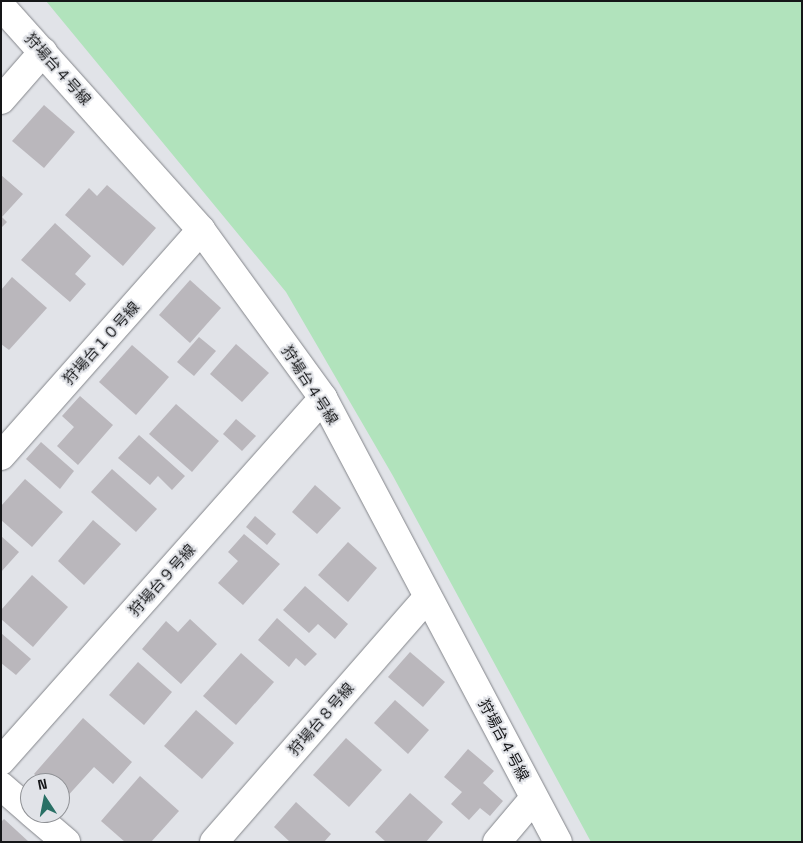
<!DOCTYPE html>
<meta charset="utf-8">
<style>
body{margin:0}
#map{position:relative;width:803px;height:843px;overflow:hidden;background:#e1e3e8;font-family:"Space Grotesk","Noto Sans JP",sans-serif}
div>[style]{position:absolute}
.green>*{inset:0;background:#b1e3bc}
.building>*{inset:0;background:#bab7bc}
.roads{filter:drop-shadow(0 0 1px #83858a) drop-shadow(0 0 1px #83858a)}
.street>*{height:28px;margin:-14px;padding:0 14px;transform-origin:14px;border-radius:14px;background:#fff}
span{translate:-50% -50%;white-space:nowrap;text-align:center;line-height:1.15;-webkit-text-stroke:4px #e1e3e8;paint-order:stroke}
.street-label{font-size:15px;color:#151618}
.frame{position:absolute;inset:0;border:2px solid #151618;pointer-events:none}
.north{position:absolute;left:20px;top:773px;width:50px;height:50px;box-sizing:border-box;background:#e1e3e8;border:1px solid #8f9195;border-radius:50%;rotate:349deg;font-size:14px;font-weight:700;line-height:20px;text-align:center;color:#151618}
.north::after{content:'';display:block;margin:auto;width:18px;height:22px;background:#297065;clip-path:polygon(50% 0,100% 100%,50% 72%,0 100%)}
</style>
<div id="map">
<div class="green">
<div style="clip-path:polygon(46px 1px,802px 1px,802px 842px,591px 842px,393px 476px,286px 292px)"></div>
</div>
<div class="building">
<div style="clip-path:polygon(44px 105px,75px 132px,44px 168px,12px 141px)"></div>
<div style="clip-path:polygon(1px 175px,23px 194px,2px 217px,7px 222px,1px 228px)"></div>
<div style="clip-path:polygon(107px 185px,156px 228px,123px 266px,65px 215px,89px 188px,97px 196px)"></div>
<div style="clip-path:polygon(55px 223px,91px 256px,75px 274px,86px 284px,70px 302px,21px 260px)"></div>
<div style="clip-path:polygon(12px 277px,47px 308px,9px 350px,1px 344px,1px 290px)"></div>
<div style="clip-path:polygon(190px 280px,221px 308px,190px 343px,159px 315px)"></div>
<div style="clip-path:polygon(199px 337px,216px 351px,194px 376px,177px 362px)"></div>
<div style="clip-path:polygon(236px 344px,269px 373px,242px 402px,210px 374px)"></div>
<div style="clip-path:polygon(132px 345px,169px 377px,136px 415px,99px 382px)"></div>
<div style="clip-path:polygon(80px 396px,113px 425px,78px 465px,57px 446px,74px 427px,62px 416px)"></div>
<div style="clip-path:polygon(176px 404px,219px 441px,192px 472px,149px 434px)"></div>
<div style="clip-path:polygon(236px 419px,256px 436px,242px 451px,223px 434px)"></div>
<div style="clip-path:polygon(139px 435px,185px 476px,172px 490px,158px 476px,150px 485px,118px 458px)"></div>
<div style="clip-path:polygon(41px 442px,74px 471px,60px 489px,26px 459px)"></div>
<div style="clip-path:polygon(112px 469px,157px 509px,136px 532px,91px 492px)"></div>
<div style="clip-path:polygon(25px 479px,63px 512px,32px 547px,1px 520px,1px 506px)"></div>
<div style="clip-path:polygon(315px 485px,341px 508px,317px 534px,292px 512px)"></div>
<div style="clip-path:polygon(255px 516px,276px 534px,267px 545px,246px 527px)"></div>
<div style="clip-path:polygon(93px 520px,121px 544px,84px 585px,58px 561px)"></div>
<div style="clip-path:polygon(244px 534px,280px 564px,243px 605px,218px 583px,238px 561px,228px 552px)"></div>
<div style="clip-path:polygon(1px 536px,19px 552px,1px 572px)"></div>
<div style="clip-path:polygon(348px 542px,377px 568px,348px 602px,318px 575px)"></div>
<div style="clip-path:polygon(32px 575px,68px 607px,33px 647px,1px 619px,1px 610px)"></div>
<div style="clip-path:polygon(305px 586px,348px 624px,335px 639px,318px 624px,309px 633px,283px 610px)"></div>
<div style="clip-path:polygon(277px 618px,317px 654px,305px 666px,296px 658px,289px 667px,258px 640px)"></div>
<div style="clip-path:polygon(190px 619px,217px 644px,181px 684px,142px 649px,166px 621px,178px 632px)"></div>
<div style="clip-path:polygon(1px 633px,31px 659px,16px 675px,1px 663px)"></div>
<div style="clip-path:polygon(410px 652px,445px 682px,423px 707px,388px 677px)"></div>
<div style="clip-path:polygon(241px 653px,274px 682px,236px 725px,203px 696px)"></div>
<div style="clip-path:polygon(138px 662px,172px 692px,144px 725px,109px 695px)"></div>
<div style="clip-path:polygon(395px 700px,429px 730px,408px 754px,374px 723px)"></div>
<div style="clip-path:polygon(196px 710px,234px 743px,202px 779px,164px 746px)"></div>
<div style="clip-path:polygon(83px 718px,132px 762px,113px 784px,94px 767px,64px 800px,60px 796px,60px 783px,45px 783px,34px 774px)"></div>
<div style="clip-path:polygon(346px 738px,382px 770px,349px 807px,313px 775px)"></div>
<div style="clip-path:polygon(468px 749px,494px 771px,483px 783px,503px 801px,490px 816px,480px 808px,469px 820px,451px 804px,462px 792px,444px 777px)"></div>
<div style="clip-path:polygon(140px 776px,179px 811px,151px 842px,125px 842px,101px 821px)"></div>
<div style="clip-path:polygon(410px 793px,443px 822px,426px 842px,386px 842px,375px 832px)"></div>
<div style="clip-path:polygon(296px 802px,331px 834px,324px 842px,290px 842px,274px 827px)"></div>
<div style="clip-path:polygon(4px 819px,29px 842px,1px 842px,1px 822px)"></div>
</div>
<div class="roads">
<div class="street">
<div style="left:1px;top:6px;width:300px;rotate:48.2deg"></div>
<div style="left:201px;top:230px;width:208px;rotate:54deg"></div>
<div style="left:323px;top:398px;width:502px;rotate:62.11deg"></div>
<div style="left:1px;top:100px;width:64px;rotate:-48.8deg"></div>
<div style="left:1px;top:456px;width:302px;rotate:-48.5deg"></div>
<div style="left:1px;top:761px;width:485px;rotate:-48.4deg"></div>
<div style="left:1px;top:786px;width:38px;rotate:41deg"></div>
<div style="left:32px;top:813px;width:45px;rotate:40.5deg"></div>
<div style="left:214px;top:842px;width:325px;rotate:-48.9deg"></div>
<div style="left:497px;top:842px;width:57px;rotate:-49.9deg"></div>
</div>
</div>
<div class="street-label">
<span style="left:58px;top:69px;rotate:48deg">狩場台４号線</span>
<span style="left:101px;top:343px;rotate:-48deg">狩場台１０号線</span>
<span style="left:310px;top:385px;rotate:57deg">狩場台４号線</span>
<span style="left:162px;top:580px;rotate:-48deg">狩場台９号線</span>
<span style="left:321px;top:719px;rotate:-49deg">狩場台８号線</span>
<span style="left:504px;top:740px;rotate:62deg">狩場台４号線</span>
</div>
<div class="frame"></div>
<div class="north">N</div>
</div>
